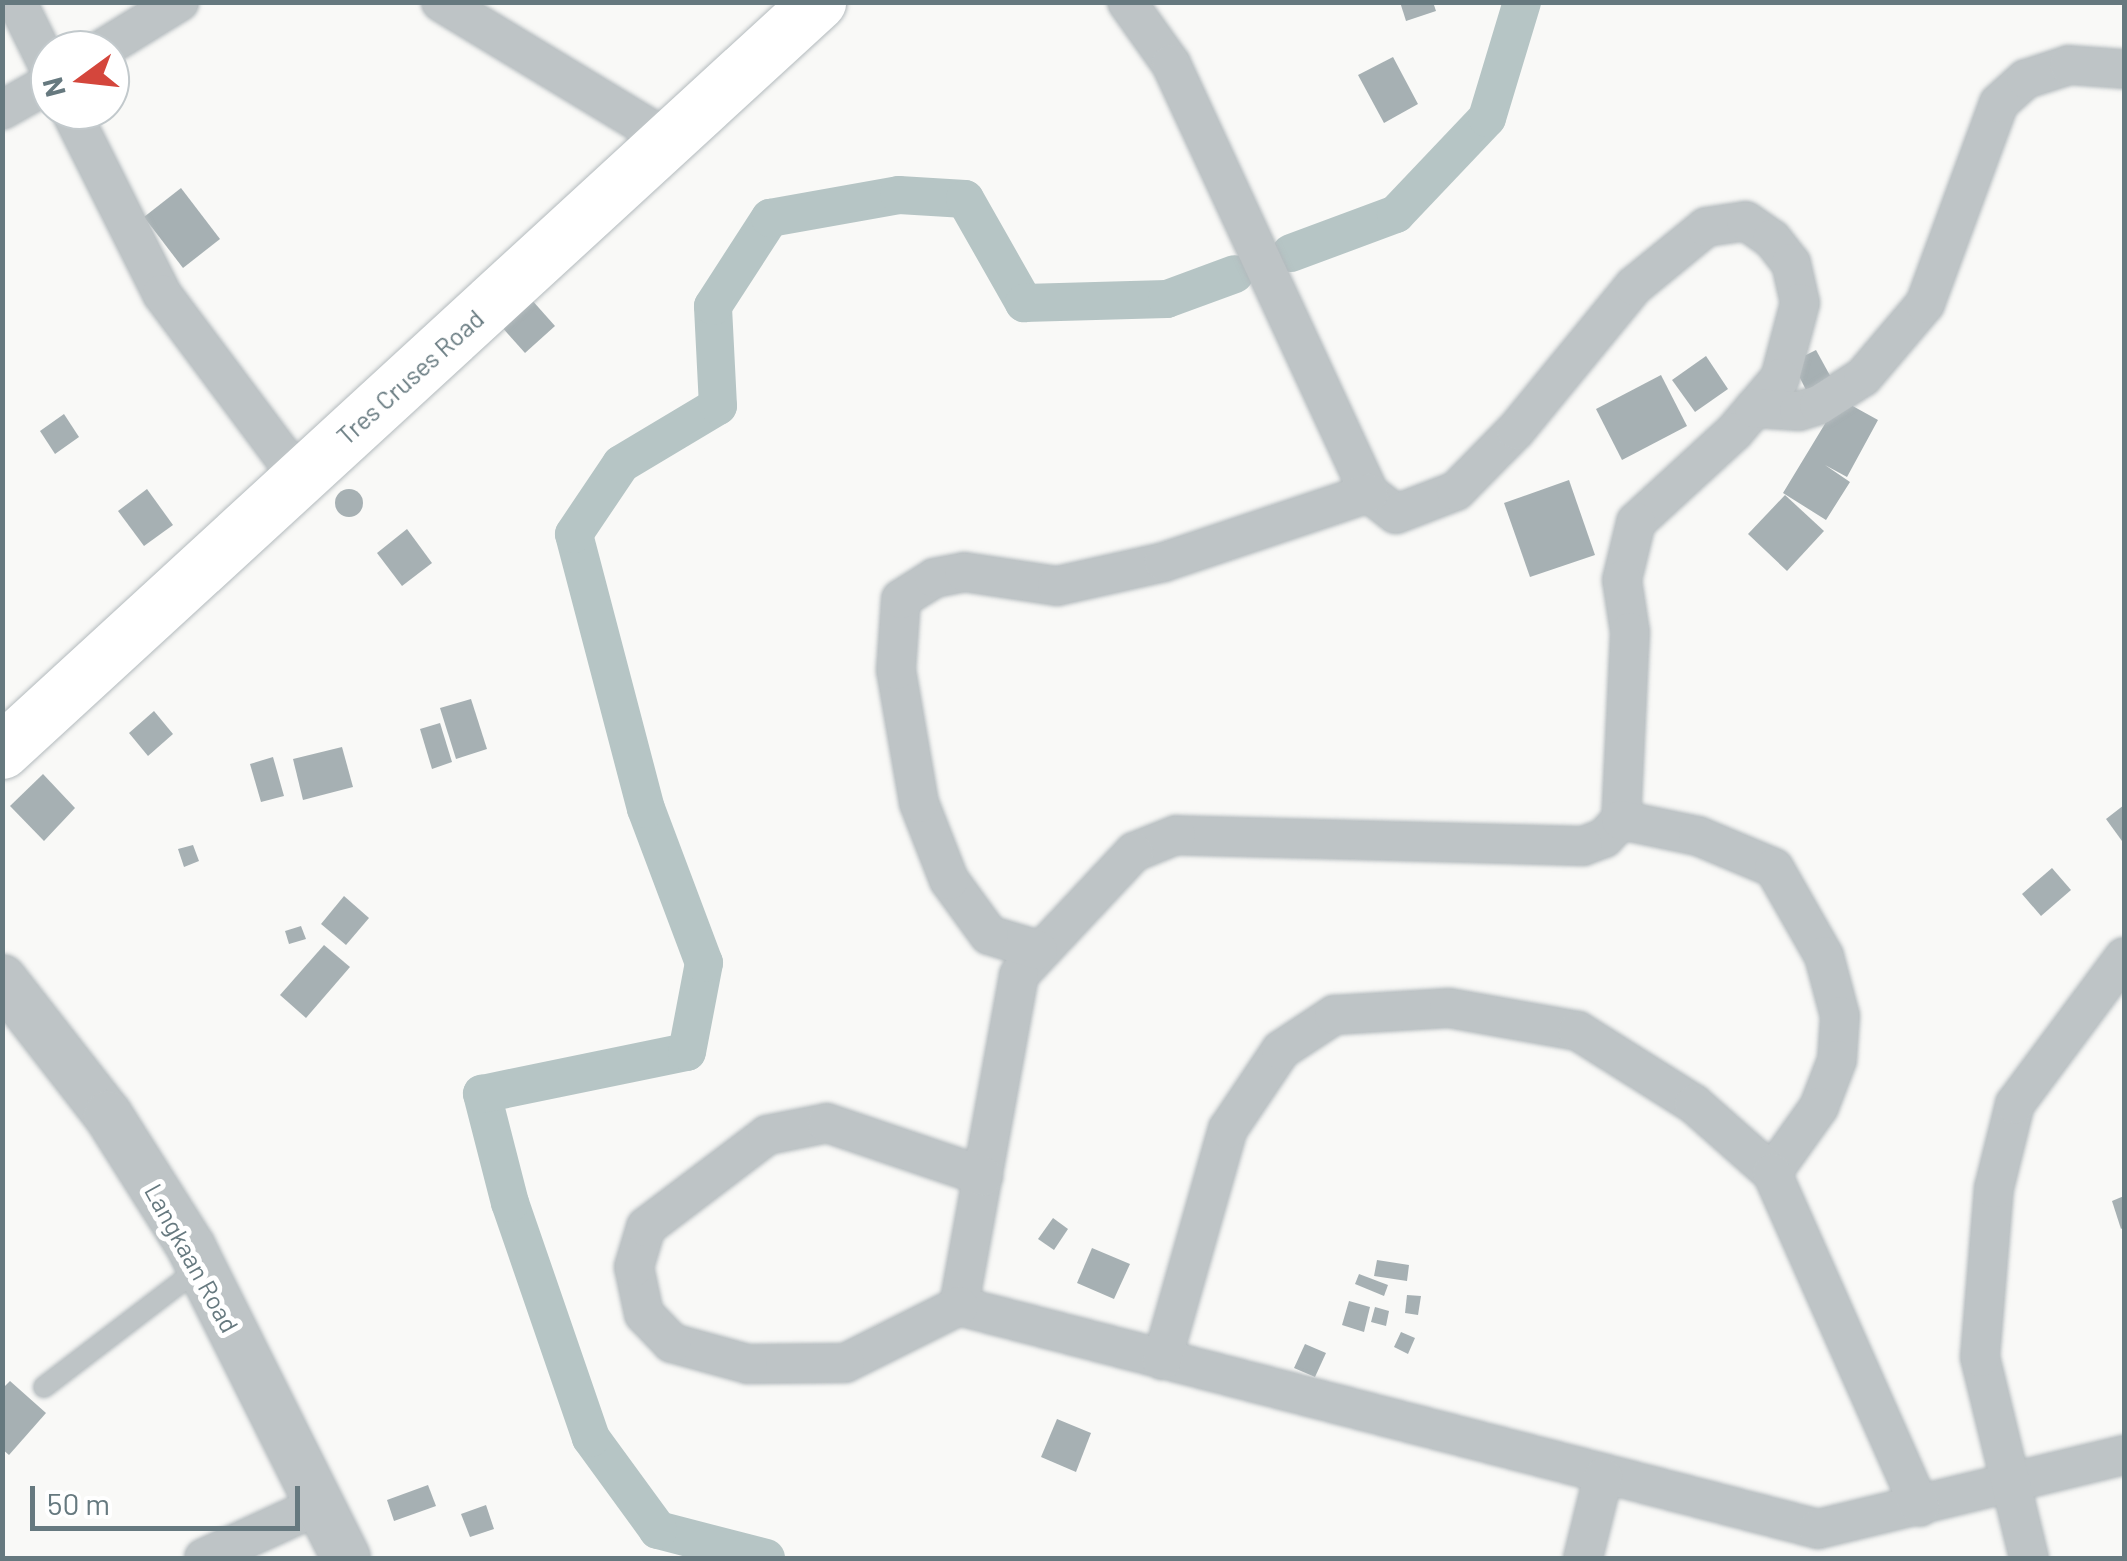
<!DOCTYPE html>
<style>
body{margin:0}
#map{position:relative;width:2127px;height:1561px;overflow:hidden;background:#f9f9f7;font-family:Barlow,sans-serif}
div>[style]{position:absolute}
.canal>*{height:38px;margin:-19px;padding:0 19px;transform-origin:19px;border-radius:19px;background:#b6c5c5}
.building>*{inset:0;background:#a6b0b3}
.round{border-radius:50%}
.roads{filter:drop-shadow(0 0 2px #b3babd) drop-shadow(0 0 2px #b3babd)}
.service>*{height:20px;margin:-10px;padding:0 10px;transform-origin:10px;border-radius:10px;background:#bec4c6}
.minor>*{height:38px;margin:-19px;padding:0 19px;transform-origin:19px;border-radius:19px;background:#bec4c6}
.tertiary>*{height:48px;margin:-24px;padding:0 24px;transform-origin:24px;border-radius:24px;background:#bec4c6}
.secondary>*{height:55px;margin:-27.5px;padding:0 27.5px;transform-origin:27.5px;border-radius:27.5px;background:#fff}
span{translate:-50% -50%;white-space:nowrap;text-align:center;line-height:1.15;-webkit-text-stroke:10px #fff;paint-order:stroke}
.street-label{font-size:25px;color:#66797f}
.frame{position:absolute;inset:0;border:5px solid #66797f;pointer-events:none}
.north{position:absolute;left:30px;top:30px;width:100px;height:100px;box-sizing:border-box;background:#fff;border:2px solid #c2c9cc;border-radius:50%;rotate:255deg;font-size:28px;font-weight:700;line-height:40px;text-align:center;color:#66797f}
.north::after{content:'';display:block;margin:auto;width:35px;height:45px;background:#d4463c;clip-path:polygon(50% 0,100% 100%,50% 72%,0 100%)}
.scale{position:absolute;left:30px;top:1486px;width:270px;height:45px;box-sizing:border-box;border:5px solid #66797f;border-top:0;padding-left:12px;font-size:30px;line-height:35px;white-space:nowrap;color:#66797f;-webkit-text-stroke:8px #fff;paint-order:stroke}
</style>
<div id="map">
<div class="canal">
<div style="left:1291px;top:253px;width:112px;rotate:-20.4deg"></div>
<div style="left:1396px;top:214px;width:132px;rotate:-46.5deg"></div>
<div style="left:1487px;top:118px;width:121px;rotate:-73.2deg"></div>
<div style="left:766px;top:1558px;width:112px;rotate:-165.5deg"></div>
<div style="left:658px;top:1530px;width:114px;rotate:-126.1deg"></div>
<div style="left:591px;top:1438px;width:249px;rotate:-109deg"></div>
<div style="left:510px;top:1203px;width:113px;rotate:-104.4deg"></div>
<div style="left:482px;top:1094px;width:209px;rotate:-11.6deg"></div>
<div style="left:687px;top:1052px;width:91px;rotate:-79.2deg"></div>
<div style="left:704px;top:963px;width:165px;rotate:-110.6deg"></div>
<div style="left:646px;top:809px;width:284px;rotate:-104.7deg"></div>
<div style="left:574px;top:534px;width:84px;rotate:-56.1deg"></div>
<div style="left:621px;top:464px;width:113px;rotate:-30.9deg"></div>
<div style="left:718px;top:406px;width:100px;rotate:-92.9deg"></div>
<div style="left:713px;top:306px;width:105px;rotate:-57.1deg"></div>
<div style="left:770px;top:218px;width:131px;rotate:-10.1deg"></div>
<div style="left:899px;top:195px;width:66px;rotate:3.5deg"></div>
<div style="left:965px;top:199px;width:120px;rotate:60.4deg"></div>
<div style="left:1024px;top:303px;width:143px;rotate:-1.6deg"></div>
<div style="left:1167px;top:299px;width:72px;rotate:-20.2deg"></div>
</div>
<div class="building">
<div style="clip-path:polygon(1400px 2px,1433px 2px,1436px 11px,1406px 21px)"></div>
<div style="clip-path:polygon(1393px 57px,1418px 104px,1384px 123px,1358px 75px)"></div>
<div style="clip-path:polygon(181px 188px,220px 239px,183px 268px,144px 217px)"></div>
<div style="clip-path:polygon(531px 299px,555px 326px,525px 353px,501px 326px)"></div>
<div style="clip-path:polygon(1816px 350px,1833px 381px,1808px 394px,1792px 362px)"></div>
<div style="clip-path:polygon(1706px 356px,1728px 389px,1695px 412px,1672px 380px)"></div>
<div style="clip-path:polygon(1661px 375px,1687px 426px,1622px 460px,1596px 409px)"></div>
<div style="clip-path:polygon(1840px 399px,1878px 420px,1847px 477px,1825px 465px,1850px 482px,1826px 520px,1783px 493px)"></div>
<div style="clip-path:polygon(64px 414px,79px 437px,55px 454px,40px 431px)"></div>
<div style="clip-path:polygon(1569px 480px,1595px 555px,1530px 577px,1504px 503px)"></div>
<div class="round" style="left:335px;top:489px;width:28px;height:28px"></div>
<div style="clip-path:polygon(147px 489px,173px 525px,144px 546px,118px 511px)"></div>
<div style="clip-path:polygon(1785px 495px,1824px 531px,1787px 571px,1748px 534px)"></div>
<div style="clip-path:polygon(407px 529px,432px 563px,402px 586px,377px 553px)"></div>
<div style="clip-path:polygon(471px 699px,487px 749px,456px 759px,440px 708px)"></div>
<div style="clip-path:polygon(154px 711px,173px 734px,148px 756px,129px 733px)"></div>
<div style="clip-path:polygon(440px 723px,452px 762px,432px 769px,420px 729px)"></div>
<div style="clip-path:polygon(342px 747px,353px 787px,303px 800px,293px 759px)"></div>
<div style="clip-path:polygon(273px 757px,284px 796px,261px 802px,250px 764px)"></div>
<div style="clip-path:polygon(43px 774px,75px 808px,44px 841px,10px 806px)"></div>
<div style="clip-path:polygon(2124px 805px,2124px 839px,2122px 841px,2106px 819px)"></div>
<div style="clip-path:polygon(193px 845px,199px 861px,184px 867px,178px 849px)"></div>
<div style="clip-path:polygon(2052px 868px,2071px 890px,2041px 916px,2022px 894px)"></div>
<div style="clip-path:polygon(344px 896px,369px 918px,346px 945px,321px 924px)"></div>
<div style="clip-path:polygon(301px 926px,306px 939px,289px 944px,285px 931px)"></div>
<div style="clip-path:polygon(324px 945px,350px 967px,306px 1018px,280px 995px)"></div>
<div style="clip-path:polygon(2124px 1196px,2124px 1227px,2121px 1229px,2112px 1201px)"></div>
<div style="clip-path:polygon(1053px 1218px,1068px 1229px,1054px 1250px,1038px 1239px)"></div>
<div style="clip-path:polygon(1092px 1248px,1130px 1264px,1114px 1299px,1077px 1283px)"></div>
<div style="clip-path:polygon(1377px 1260px,1409px 1265px,1407px 1281px,1374px 1276px)"></div>
<div style="clip-path:polygon(1359px 1274px,1388px 1285px,1384px 1296px,1355px 1284px)"></div>
<div style="clip-path:polygon(1407px 1295px,1421px 1296px,1418px 1315px,1405px 1313px)"></div>
<div style="clip-path:polygon(1349px 1301px,1370px 1307px,1364px 1332px,1342px 1325px)"></div>
<div style="clip-path:polygon(1375px 1307px,1389px 1311px,1386px 1326px,1371px 1322px)"></div>
<div style="clip-path:polygon(1401px 1332px,1415px 1338px,1408px 1354px,1394px 1347px)"></div>
<div style="clip-path:polygon(1305px 1344px,1326px 1353px,1315px 1377px,1294px 1368px)"></div>
<div style="clip-path:polygon(10px 1381px,46px 1413px,9px 1455px,2px 1449px,2px 1389px)"></div>
<div style="clip-path:polygon(1057px 1419px,1091px 1433px,1076px 1472px,1041px 1457px)"></div>
<div style="clip-path:polygon(428px 1485px,436px 1506px,394px 1521px,387px 1500px)"></div>
<div style="clip-path:polygon(486px 1505px,494px 1529px,470px 1537px,461px 1514px)"></div>
</div>
<div class="roads">
<div class="service">
<div style="left:44px;top:1387px;width:198px;rotate:-37.4deg"></div>
</div>
<div class="minor">
<div style="left:17px;top:2px;width:75px;rotate:63.8deg"></div>
<div style="left:441px;top:2px;width:267px;rotate:31.2deg"></div>
<div style="left:1127px;top:2px;width:76px;rotate:54.6deg"></div>
<div style="left:1171px;top:64px;width:472px;rotate:65.2deg"></div>
<div style="left:1369px;top:493px;width:34px;rotate:38deg"></div>
<div style="left:1396px;top:514px;width:64px;rotate:-21deg"></div>
<div style="left:1456px;top:491px;width:86px;rotate:-45.5deg"></div>
<div style="left:1516px;top:430px;width:186px;rotate:-50.7deg"></div>
<div style="left:1634px;top:286px;width:93px;rotate:-39.3deg"></div>
<div style="left:1706px;top:227px;width:40px;rotate:-8.5deg"></div>
<div style="left:1746px;top:221px;width:32px;rotate:35deg"></div>
<div style="left:1772px;top:239px;width:31px;rotate:52deg"></div>
<div style="left:1791px;top:263px;width:41px;rotate:77.3deg"></div>
<div style="left:1800px;top:303px;width:78px;rotate:104.9deg"></div>
<div style="left:1780px;top:378px;width:71px;rotate:130.4deg"></div>
<div style="left:1734px;top:432px;width:133px;rotate:137.4deg"></div>
<div style="left:1636px;top:522px;width:60px;rotate:103.6deg"></div>
<div style="left:1622px;top:580px;width:53px;rotate:81.3deg"></div>
<div style="left:1630px;top:632px;width:188px;rotate:92.7deg"></div>
<div style="left:1621px;top:820px;width:25px;rotate:133deg"></div>
<div style="left:1604px;top:838px;width:22px;rotate:159deg"></div>
<div style="left:1583px;top:846px;width:407px;rotate:-178.5deg"></div>
<div style="left:1176px;top:835px;width:45px;rotate:158deg"></div>
<div style="left:1134px;top:852px;width:168px;rotate:133.1deg"></div>
<div style="left:1019px;top:975px;width:336px;rotate:100.3deg"></div>
<div style="left:959px;top:1306px;width:887px;rotate:14.55deg"></div>
<div style="left:1818px;top:1529px;width:315px;rotate:-13.6deg"></div>
<div style="left:101px;top:50px;width:92px;rotate:-31.6deg"></div>
<div style="left:2px;top:110px;width:55px;rotate:-29.4deg"></div>
<div style="left:70px;top:110px;width:206px;rotate:63.4deg"></div>
<div style="left:162px;top:294px;width:229px;rotate:53.3deg"></div>
<div style="left:1754px;top:408px;width:45px;rotate:3.8deg"></div>
<div style="left:1799px;top:411px;width:21px;rotate:-17deg"></div>
<div style="left:1819px;top:405px;width:52px;rotate:-32.5deg"></div>
<div style="left:1863px;top:377px;width:96px;rotate:-49.7deg"></div>
<div style="left:1925px;top:304px;width:214px;rotate:-69.8deg"></div>
<div style="left:1999px;top:103px;width:36px;rotate:-42deg"></div>
<div style="left:2026px;top:79px;width:45px;rotate:-18deg"></div>
<div style="left:2069px;top:65px;width:55px;rotate:4.2deg"></div>
<div style="left:1621px;top:820px;width:79px;rotate:11.7deg"></div>
<div style="left:1698px;top:836px;width:82px;rotate:22.8deg"></div>
<div style="left:1774px;top:868px;width:101px;rotate:60.4deg"></div>
<div style="left:1824px;top:956px;width:62px;rotate:75.1deg"></div>
<div style="left:1840px;top:1016px;width:44px;rotate:93.9deg"></div>
<div style="left:1837px;top:1060px;width:50px;rotate:111deg"></div>
<div style="left:1819px;top:1107px;width:81px;rotate:125.5deg"></div>
<div style="left:1038px;top:950px;width:51px;rotate:-163deg"></div>
<div style="left:989px;top:935px;width:68px;rotate:-126deg"></div>
<div style="left:949px;top:880px;width:83px;rotate:-111.3deg"></div>
<div style="left:919px;top:803px;width:135px;rotate:-99.8deg"></div>
<div style="left:896px;top:670px;width:71px;rotate:-86deg"></div>
<div style="left:901px;top:599px;width:39px;rotate:-32deg"></div>
<div style="left:934px;top:578px;width:31px;rotate:-11deg"></div>
<div style="left:964px;top:572px;width:94px;rotate:8.6deg"></div>
<div style="left:1057px;top:586px;width:110px;rotate:-12.6deg"></div>
<div style="left:1164px;top:562px;width:216px;rotate:-18.6deg"></div>
<div style="left:959px;top:1306px;width:127px;rotate:153.4deg"></div>
<div style="left:845px;top:1363px;width:97px;rotate:179.4deg"></div>
<div style="left:748px;top:1364px;width:79px;rotate:-164.6deg"></div>
<div style="left:672px;top:1343px;width:40px;rotate:-134deg"></div>
<div style="left:644px;top:1314px;width:48px;rotate:-102deg"></div>
<div style="left:634px;top:1267px;width:42px;rotate:-73.3deg"></div>
<div style="left:646px;top:1227px;width:152px;rotate:-37.2deg"></div>
<div style="left:767px;top:1135px;width:61px;rotate:-11.3deg"></div>
<div style="left:827px;top:1123px;width:165px;rotate:18.8deg"></div>
<div style="left:1162px;top:1360px;width:240px;rotate:-74.1deg"></div>
<div style="left:1228px;top:1129px;width:95px;rotate:-56.1deg"></div>
<div style="left:1281px;top:1050px;width:64px;rotate:-33.4deg"></div>
<div style="left:1334px;top:1015px;width:115px;rotate:-3.5deg"></div>
<div style="left:1449px;top:1008px;width:131px;rotate:10.1deg"></div>
<div style="left:1578px;top:1031px;width:137px;rotate:32.2deg"></div>
<div style="left:1694px;top:1104px;width:104px;rotate:41.5deg"></div>
<div style="left:1772px;top:1173px;width:365px;rotate:66.1deg"></div>
<div style="left:204px;top:1558px;width:127px;rotate:-24.7deg"></div>
<div style="left:1583px;top:1558px;width:83px;rotate:-76.1deg"></div>
<div style="left:2029px;top:1558px;width:207px;rotate:-103.7deg"></div>
<div style="left:1980px;top:1357px;width:170px;rotate:-85.3deg"></div>
<div style="left:1994px;top:1188px;width:87px;rotate:-76deg"></div>
<div style="left:2015px;top:1104px;width:183px;rotate:-53.4deg"></div>
</div>
<div class="tertiary">
<div style="left:2px;top:979px;width:172px;rotate:52.1deg"></div>
<div style="left:108px;top:1115px;width:156px;rotate:57.8deg"></div>
<div style="left:191px;top:1247px;width:347px;rotate:63.5deg"></div>
</div>
<div class="secondary">
<div style="left:2px;top:751px;width:1108px;rotate:-42.55deg"></div>
</div>
</div>
<div class="street-label">
<span style="left:410px;top:377px;rotate:-42deg">Tres Cruses Road</span>
<span style="left:192px;top:1258px;rotate:61deg">Langkaan Road</span>
</div>
<div class="frame"></div>
<div class="north">N</div>
<div class="scale">50 m</div>
</div>
